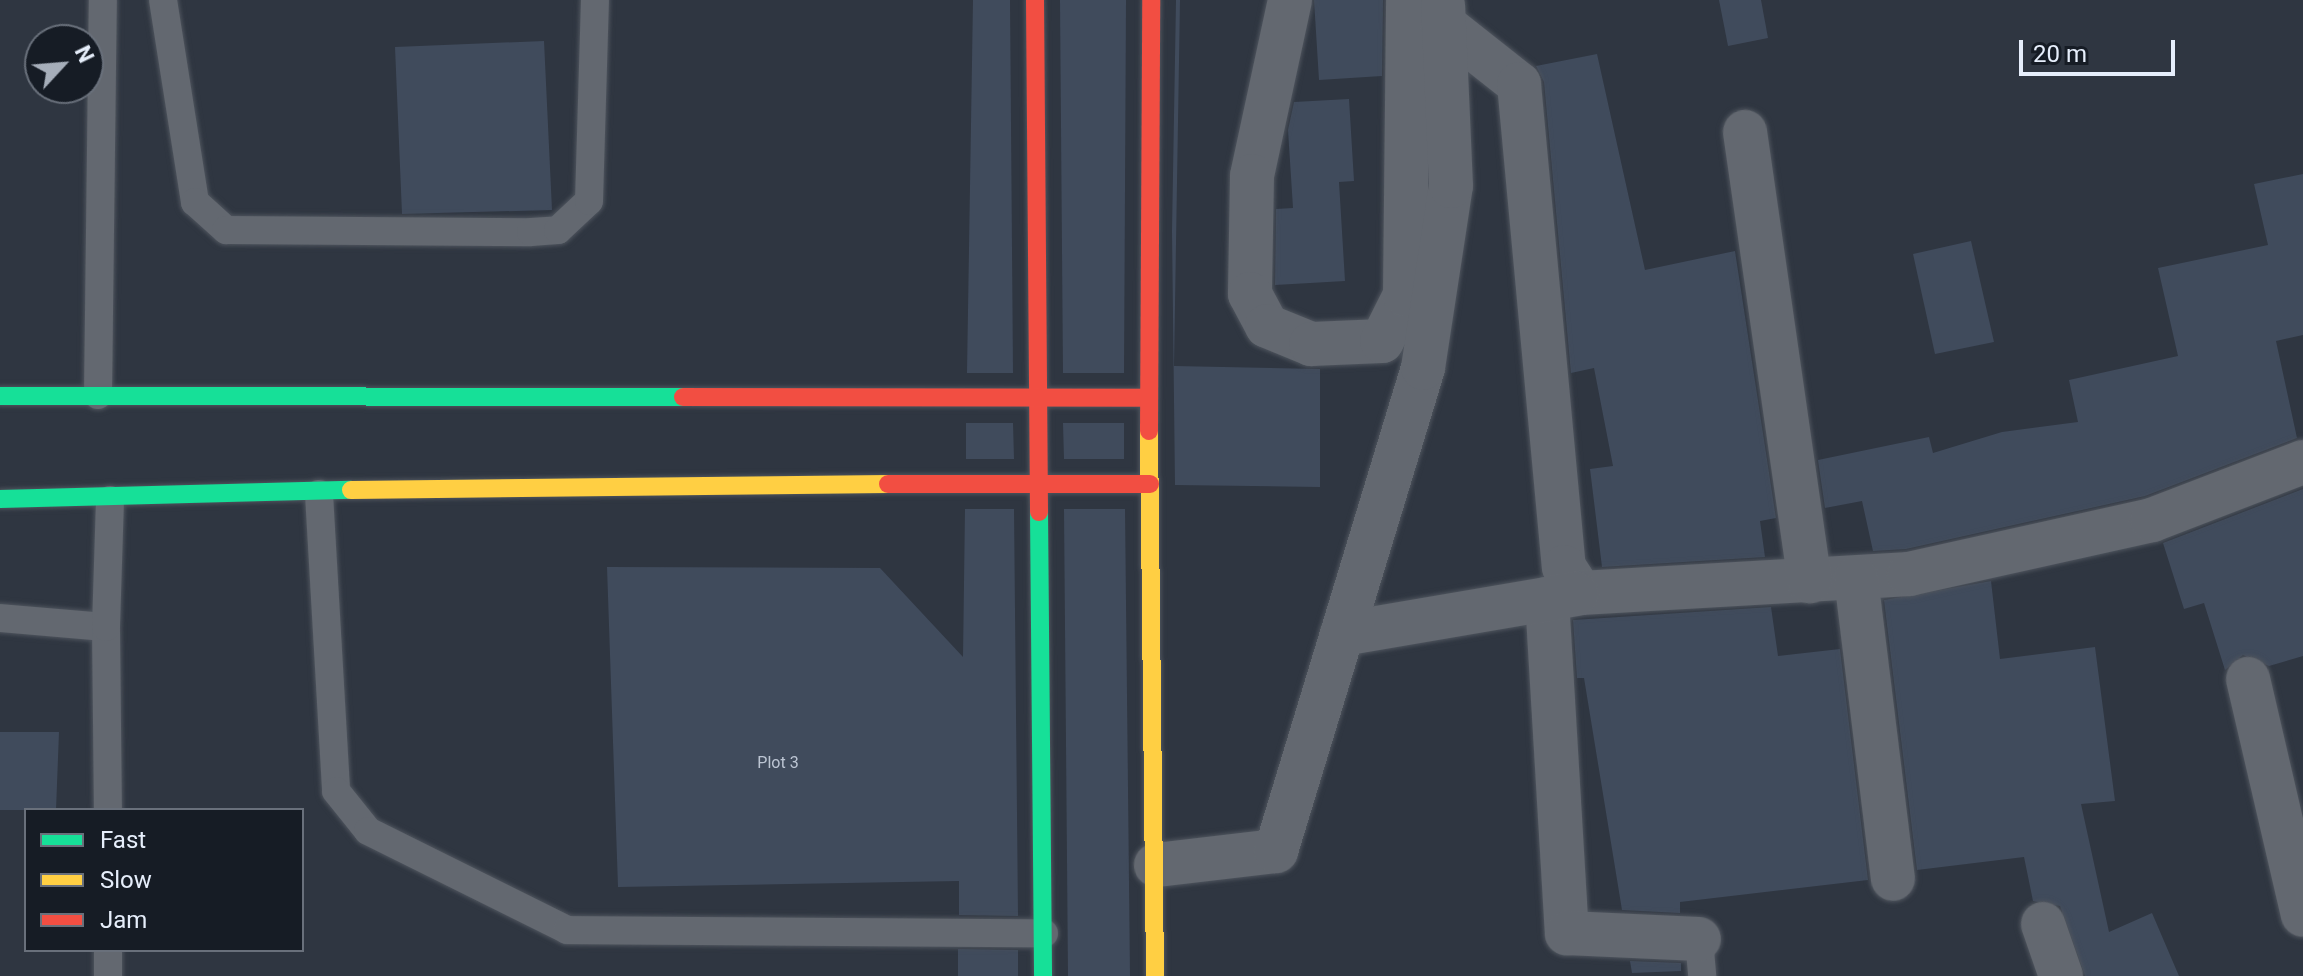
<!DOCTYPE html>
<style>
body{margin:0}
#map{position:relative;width:2303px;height:976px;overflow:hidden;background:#2f3641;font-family:Roboto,sans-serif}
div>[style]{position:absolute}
.building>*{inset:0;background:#404b5c}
.roads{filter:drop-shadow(0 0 2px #4e545d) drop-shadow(0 0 2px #4e545d)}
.lane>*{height:28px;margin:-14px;padding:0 14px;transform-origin:14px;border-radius:14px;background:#636870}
.street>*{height:44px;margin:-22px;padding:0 22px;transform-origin:22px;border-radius:22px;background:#636870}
.fast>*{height:18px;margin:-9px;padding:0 9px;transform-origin:9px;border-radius:9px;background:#16e098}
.slow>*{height:18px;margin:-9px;padding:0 9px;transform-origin:9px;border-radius:9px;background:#ffcf43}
.jam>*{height:18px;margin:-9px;padding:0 9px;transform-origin:9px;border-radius:9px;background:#f24e42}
span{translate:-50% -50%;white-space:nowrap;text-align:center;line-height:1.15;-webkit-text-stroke:7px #161c25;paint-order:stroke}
.number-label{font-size:16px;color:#bcc5d3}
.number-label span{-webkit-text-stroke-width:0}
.legend{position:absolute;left:24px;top:808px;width:280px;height:144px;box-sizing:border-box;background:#161c25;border:2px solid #69707b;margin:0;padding:10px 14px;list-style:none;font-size:24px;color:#e6eefb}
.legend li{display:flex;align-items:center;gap:16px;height:40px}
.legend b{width:40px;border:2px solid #69707b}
.north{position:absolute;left:24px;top:24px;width:80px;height:80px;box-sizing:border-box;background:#161c25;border:2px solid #69707b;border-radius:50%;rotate:64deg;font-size:22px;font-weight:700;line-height:32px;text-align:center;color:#e6eefb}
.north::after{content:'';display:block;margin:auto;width:28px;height:36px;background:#a6aeba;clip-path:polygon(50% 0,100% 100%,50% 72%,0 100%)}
.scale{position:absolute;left:2019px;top:40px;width:156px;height:36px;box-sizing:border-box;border:4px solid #e6eefb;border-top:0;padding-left:10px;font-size:24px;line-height:28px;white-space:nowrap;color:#e6eefb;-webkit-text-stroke:6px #161c25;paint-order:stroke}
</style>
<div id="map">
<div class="building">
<div style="clip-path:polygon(973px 0,1010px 0,1013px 373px,967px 373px)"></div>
<div style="clip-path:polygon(1060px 0,1126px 0,1124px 373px,1063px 373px)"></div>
<div style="clip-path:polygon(1176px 0,1180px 0,1174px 366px,1320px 369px,1320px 487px,1175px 485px,1172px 231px)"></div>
<div style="clip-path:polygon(1314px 0,1383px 0,1382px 76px,1319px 80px)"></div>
<div style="clip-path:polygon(1719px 0,1761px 0,1768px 38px,1728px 46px)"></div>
<div style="clip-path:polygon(544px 41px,552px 210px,402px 214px,395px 47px)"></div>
<div style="clip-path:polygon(1597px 54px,1645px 270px,1735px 251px,1776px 518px,1760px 521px,1765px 557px,1602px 567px,1590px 469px,1613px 466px,1594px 368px,1571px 373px,1544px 82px,1536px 66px)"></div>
<div style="clip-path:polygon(1349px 99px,1354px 181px,1339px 182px,1345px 281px,1275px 285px,1276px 209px,1293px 208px,1288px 130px,1294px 102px)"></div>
<div style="clip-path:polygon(2303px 174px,2303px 335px,2276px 341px,2297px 438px,2145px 496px,1906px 549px,1873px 551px,1862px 501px,1825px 508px,1818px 460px,1929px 437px,1933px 453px,2002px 432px,2078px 422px,2069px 380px,2178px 356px,2158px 268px,2268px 245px,2254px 184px)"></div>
<div style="clip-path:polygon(1971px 241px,1994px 342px,1935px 354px,1913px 254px)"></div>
<div style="clip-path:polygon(966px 423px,1013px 423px,1014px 459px,966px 459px)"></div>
<div style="clip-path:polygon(1063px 423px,1124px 423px,1124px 459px,1064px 459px)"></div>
<div style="clip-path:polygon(2303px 489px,2303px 656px,2269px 666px,2243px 655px,2225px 670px,2204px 603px,2184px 609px,2163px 543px)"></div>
<div style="clip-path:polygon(965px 509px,1014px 509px,1018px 916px,959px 915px,959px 881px,618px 887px,607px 567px,880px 568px,963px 657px)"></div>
<div style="clip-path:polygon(1064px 509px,1125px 509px,1130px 976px,1068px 976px)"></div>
<div style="clip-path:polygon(1991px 581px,2000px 659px,2095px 647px,2115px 801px,2081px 804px,2109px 932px,2152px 913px,2179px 976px,2085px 976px,2060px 906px,2033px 901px,2024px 857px,1917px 870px,1884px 600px)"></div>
<div style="clip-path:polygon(1771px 607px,1778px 656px,1840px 649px,1868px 880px,1680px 902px,1680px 913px,1622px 910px,1584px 678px,1577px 678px,1573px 620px)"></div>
<div style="clip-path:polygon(0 732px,59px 732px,56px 810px,0 810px)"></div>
<div style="clip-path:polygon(958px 949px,1018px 950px,1018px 976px,958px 976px)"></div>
<div style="clip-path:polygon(1630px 961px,1681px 963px,1681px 971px,1632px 973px)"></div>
</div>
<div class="roads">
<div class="lane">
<div style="left:163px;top:0;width:205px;rotate:81deg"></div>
<div style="left:195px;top:202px;width:42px;rotate:42.1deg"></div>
<div style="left:226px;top:230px;width:305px;rotate:0.4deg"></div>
<div style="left:531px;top:232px;width:27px;rotate:-4deg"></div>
<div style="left:558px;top:230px;width:42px;rotate:-43.1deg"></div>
<div style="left:589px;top:201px;width:201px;rotate:-88.3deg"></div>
<div style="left:98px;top:395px;width:395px;rotate:-89.3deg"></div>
<div style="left:319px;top:494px;width:297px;rotate:86.7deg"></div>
<div style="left:336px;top:791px;width:51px;rotate:51.3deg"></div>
<div style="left:368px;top:831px;width:222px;rotate:26.4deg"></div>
<div style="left:567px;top:930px;width:477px;rotate:0.4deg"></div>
<div style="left:0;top:618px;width:106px;rotate:4.9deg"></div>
<div style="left:106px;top:627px;width:183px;rotate:89.4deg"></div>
<div style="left:106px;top:627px;width:127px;rotate:-88.2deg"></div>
<div style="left:1699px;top:939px;width:37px;rotate:85deg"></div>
<div style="left:108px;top:976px;width:26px;rotate:-90deg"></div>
</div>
<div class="street">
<div style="left:1290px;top:0;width:180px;rotate:102.2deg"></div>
<div style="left:1252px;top:176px;width:118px;rotate:91deg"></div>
<div style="left:1250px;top:294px;width:36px;rotate:62deg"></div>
<div style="left:1267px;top:326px;width:48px;rotate:22.2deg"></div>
<div style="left:1311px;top:344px;width:71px;rotate:-2.4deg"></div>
<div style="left:1382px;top:341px;width:51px;rotate:-63.4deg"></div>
<div style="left:1405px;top:295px;width:295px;rotate:-89.4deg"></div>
<div style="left:1443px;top:24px;width:97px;rotate:38.3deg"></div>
<div style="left:1519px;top:84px;width:485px;rotate:84.7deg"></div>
<div style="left:1564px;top:567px;width:31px;rotate:57deg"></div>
<div style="left:1581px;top:593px;width:329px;rotate:-3.3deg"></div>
<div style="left:1909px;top:574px;width:249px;rotate:-12.5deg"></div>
<div style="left:2152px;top:520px;width:162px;rotate:-21deg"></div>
<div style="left:1745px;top:132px;width:454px;rotate:81.8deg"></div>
<div style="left:1856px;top:578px;width:303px;rotate:83deg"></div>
<div style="left:1547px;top:599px;width:335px;rotate:86.6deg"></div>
<div style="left:1567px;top:933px;width:132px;rotate:2.6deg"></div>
<div style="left:1342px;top:634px;width:238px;rotate:-9.7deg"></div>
<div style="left:2248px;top:679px;width:242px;rotate:76.9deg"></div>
<div style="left:1156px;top:865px;width:121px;rotate:-6.7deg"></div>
<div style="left:1276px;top:851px;width:505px;rotate:-73.07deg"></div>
<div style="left:1423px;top:368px;width:184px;rotate:-81.3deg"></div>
<div style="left:1451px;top:186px;width:180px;rotate:-92.5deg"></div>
<div style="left:2043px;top:924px;width:55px;rotate:70.9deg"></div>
</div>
<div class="fast">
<div style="left:0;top:396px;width:683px;rotate:0.08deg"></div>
<div style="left:0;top:499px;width:351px;rotate:-1.5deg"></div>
<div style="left:1039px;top:512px;width:464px;rotate:89.5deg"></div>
</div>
<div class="slow">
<div style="left:1149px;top:431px;width:545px;rotate:89.37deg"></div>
<div style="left:351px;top:490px;width:537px;rotate:-0.64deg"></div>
</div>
<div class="jam">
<div style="left:1035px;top:0;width:512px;rotate:89.55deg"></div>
<div style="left:683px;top:397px;width:466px;rotate:0.1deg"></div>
<div style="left:1149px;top:431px;width:431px;rotate:-89.7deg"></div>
<div style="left:888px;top:484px;width:262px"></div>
</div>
</div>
<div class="number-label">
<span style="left:778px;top:763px">Plot 3</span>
</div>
<ul class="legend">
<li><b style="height:10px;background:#16e098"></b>Fast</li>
<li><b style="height:10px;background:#ffcf43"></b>Slow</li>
<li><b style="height:10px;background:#f24e42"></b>Jam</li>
</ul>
<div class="north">N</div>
<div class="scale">20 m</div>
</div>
